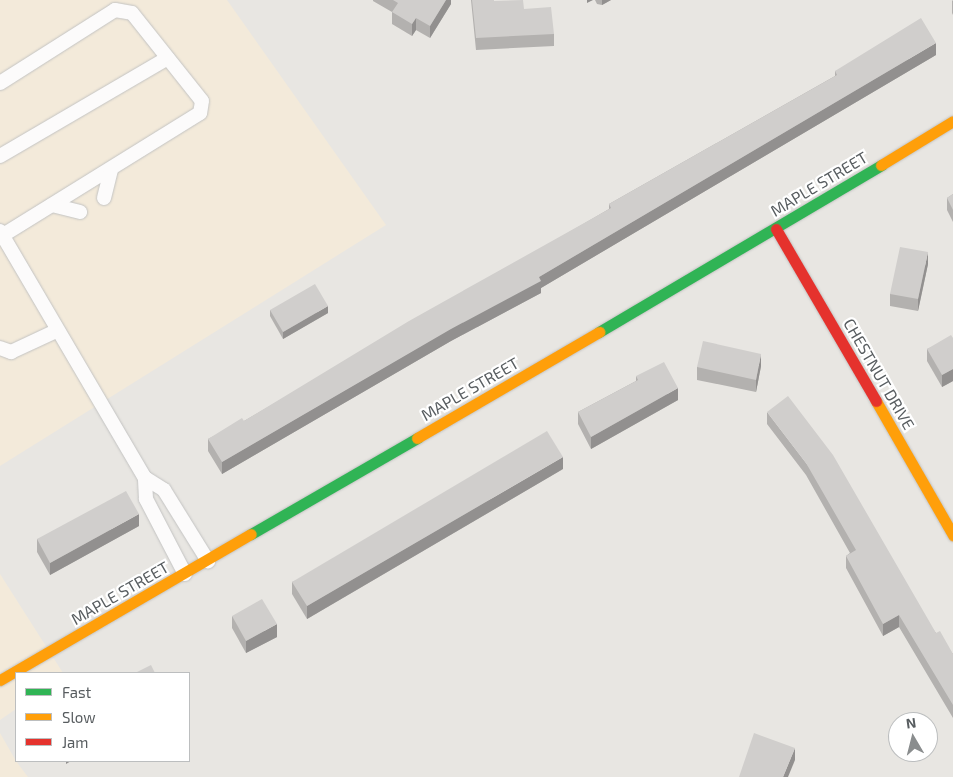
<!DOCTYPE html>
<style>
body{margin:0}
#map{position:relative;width:953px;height:777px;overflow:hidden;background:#e8e6e2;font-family:"Exo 2",sans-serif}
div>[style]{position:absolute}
.commercial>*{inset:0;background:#f3eada}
.roads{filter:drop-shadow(0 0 1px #c3c3c2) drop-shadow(0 0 1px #c3c3c2)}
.lane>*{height:14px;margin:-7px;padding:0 7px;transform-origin:7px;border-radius:7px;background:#fcfbfb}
.fast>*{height:11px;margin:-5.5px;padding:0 5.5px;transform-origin:5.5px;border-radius:5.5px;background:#30b455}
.slow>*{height:11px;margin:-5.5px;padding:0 5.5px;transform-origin:5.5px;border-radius:5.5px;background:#ff9f0a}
.jam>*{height:11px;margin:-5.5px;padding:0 5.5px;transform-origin:5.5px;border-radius:5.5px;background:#e5322d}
.wall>*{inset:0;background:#b3b1af}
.shaded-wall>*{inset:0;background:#92908f}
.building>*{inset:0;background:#d0cecc}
span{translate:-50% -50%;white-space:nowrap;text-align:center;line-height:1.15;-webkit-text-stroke:4.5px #fff;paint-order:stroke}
.street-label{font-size:16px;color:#585d60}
.legend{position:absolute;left:15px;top:672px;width:175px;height:90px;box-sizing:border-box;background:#fff;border:1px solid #bcbebf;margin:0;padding:6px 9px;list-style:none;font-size:15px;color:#585d60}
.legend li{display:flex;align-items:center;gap:10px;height:25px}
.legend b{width:25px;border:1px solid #bcbebf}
.north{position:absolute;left:888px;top:712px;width:50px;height:50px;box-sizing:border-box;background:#fff;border:1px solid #bcbebf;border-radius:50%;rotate:352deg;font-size:14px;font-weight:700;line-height:20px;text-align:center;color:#585d60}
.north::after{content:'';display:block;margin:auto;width:18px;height:22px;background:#8a8d8e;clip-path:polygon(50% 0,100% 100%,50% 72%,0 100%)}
</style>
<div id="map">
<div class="commercial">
<div style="clip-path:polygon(0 0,227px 0,386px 225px,0 466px)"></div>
<div style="clip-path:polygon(0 574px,63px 673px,16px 673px,16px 709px,0 720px)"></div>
<div style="clip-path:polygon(0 733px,16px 761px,28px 777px,0 777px)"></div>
</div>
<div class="roads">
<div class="lane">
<div style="left:0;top:83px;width:136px;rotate:-32.4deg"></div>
<div style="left:115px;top:10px;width:17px;rotate:10deg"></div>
<div style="left:132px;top:13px;width:112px;rotate:51.5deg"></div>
<div style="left:202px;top:101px;width:12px;rotate:99deg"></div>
<div style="left:200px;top:113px;width:232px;rotate:148.2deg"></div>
<div style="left:0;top:156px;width:194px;rotate:-30.3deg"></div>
<div style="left:104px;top:198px;width:30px;rotate:-76deg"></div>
<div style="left:52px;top:205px;width:29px;rotate:14deg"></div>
<div style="left:0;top:231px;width:286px;rotate:59.6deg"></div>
<div style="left:0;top:348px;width:12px;rotate:20deg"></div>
<div style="left:11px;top:352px;width:50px;rotate:-25deg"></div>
<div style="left:185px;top:574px;width:85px;rotate:-117.5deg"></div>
<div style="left:146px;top:499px;width:21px;rotate:-93deg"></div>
<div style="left:145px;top:478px;width:22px;rotate:32deg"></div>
<div style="left:164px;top:490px;width:84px;rotate:58.2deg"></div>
</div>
<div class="fast">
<div style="left:599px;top:332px;width:328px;rotate:-30.6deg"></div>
<div style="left:251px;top:534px;width:192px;rotate:-30deg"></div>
</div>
<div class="slow">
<div style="left:881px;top:165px;width:84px;rotate:-31.4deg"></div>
<div style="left:876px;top:401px;width:155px;rotate:60.1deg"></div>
<div style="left:417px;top:438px;width:211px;rotate:-30.2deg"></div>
<div style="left:0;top:680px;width:290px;rotate:-30.2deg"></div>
</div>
<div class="jam">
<div style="left:776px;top:229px;width:199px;rotate:59.8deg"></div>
</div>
</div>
<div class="wall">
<div style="clip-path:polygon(373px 0,451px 0,451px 4px,430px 38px,416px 30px,412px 36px,392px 24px,392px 12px,373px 1px)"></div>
<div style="clip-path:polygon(471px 0,494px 0,494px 1px,524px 9px,554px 34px,554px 46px,476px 50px)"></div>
<div style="clip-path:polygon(595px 0,611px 0,602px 5px,597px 4px)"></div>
<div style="clip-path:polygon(953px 0,953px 15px,952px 13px,952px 1px)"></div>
<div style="clip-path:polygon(936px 55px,541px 288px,541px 293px,451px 341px,222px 474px,208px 451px,208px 439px,244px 421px,609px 209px,609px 204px,835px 76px,835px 71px)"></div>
<div style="clip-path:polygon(953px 194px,953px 222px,947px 210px,947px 198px)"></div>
<div style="clip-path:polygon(928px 264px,918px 311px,890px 306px,890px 294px)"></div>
<div style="clip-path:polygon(270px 310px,328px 313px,283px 339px,270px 316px)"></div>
<div style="clip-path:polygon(953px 338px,953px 381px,942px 387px,927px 361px,927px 349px)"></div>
<div style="clip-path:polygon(761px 366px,756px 392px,697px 380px,697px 367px)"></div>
<div style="clip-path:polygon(636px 376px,678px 400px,591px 449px,578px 424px,578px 412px,636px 381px)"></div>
<div style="clip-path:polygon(767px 412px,936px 633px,953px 654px,953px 718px,899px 627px,883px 636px,846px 568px,846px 556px,850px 553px,806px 475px,767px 424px)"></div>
<div style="clip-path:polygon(563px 469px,307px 619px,292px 594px,292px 582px)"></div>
<div style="clip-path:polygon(139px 526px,50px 575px,37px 552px,37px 539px)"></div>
<div style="clip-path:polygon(232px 616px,277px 637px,246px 653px,232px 628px)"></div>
</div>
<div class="shaded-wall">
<div style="clip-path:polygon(446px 0,451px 0,451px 4px,430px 38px,430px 26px)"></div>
<div style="clip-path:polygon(587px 0,593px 0,587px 3px)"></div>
<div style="clip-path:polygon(602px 0,611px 0,602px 5px)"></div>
<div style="clip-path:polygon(416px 18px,416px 30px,412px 36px,412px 24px)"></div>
<div style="clip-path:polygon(936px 43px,936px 55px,541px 288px,541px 293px,451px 341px,222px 474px,222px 462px,539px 277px)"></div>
<div style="clip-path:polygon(928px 252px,928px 264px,918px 311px,918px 299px)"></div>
<div style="clip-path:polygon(328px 306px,328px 313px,283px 339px,283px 332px)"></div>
<div style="clip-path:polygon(761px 354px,761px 366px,756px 392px,756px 380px)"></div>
<div style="clip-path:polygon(953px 369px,953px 381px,942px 387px,942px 375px)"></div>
<div style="clip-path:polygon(678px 388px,678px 400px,591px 449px,591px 437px)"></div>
<div style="clip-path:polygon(563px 457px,563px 469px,307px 619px,307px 606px)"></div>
<div style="clip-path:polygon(139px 514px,139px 526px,50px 575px,50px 563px)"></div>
<div style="clip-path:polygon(899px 615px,899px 627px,883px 636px,883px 624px)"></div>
<div style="clip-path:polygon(277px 624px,277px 637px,246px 653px,246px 641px)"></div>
<div style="clip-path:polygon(795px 748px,795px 760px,788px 777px,783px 777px)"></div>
<div style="clip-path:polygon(66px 761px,71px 761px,66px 764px)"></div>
</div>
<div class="building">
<div style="clip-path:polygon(393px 0,446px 0,430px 26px,416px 18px,412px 24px,392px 12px,398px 3px)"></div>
<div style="clip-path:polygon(472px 0,494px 0,494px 1px,523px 0,524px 9px,551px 7px,554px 34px,476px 38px)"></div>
<div style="clip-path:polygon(921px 18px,936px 43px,539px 277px,541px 281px,451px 329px,222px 462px,208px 439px,242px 418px,244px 421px,409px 321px,611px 208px,609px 204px,837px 75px,835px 71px)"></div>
<div style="clip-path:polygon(953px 194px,953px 210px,947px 198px)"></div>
<div style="clip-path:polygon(900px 247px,928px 252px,918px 299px,890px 294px)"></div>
<div style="clip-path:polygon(315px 284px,328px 306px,283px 332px,270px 310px)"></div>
<div style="clip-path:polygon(951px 335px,953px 338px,953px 369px,942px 375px,927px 349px)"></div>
<div style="clip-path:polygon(703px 341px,761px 354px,756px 380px,697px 367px)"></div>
<div style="clip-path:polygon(664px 362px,678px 388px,591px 437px,578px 412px,638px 380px,636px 376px)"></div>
<div style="clip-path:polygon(788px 396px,833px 455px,936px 633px,940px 631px,953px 654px,953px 705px,899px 615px,883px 624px,846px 556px,856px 550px,806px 463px,767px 412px)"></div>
<div style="clip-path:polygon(547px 431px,563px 457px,307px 606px,292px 582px)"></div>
<div style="clip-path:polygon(126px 491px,139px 514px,50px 563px,37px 539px)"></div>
<div style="clip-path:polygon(262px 599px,277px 624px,246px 641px,232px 616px)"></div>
<div style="clip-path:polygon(151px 665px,155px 673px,135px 673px)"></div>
<div style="clip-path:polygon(754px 733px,795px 748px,783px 777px,739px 777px)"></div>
</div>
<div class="street-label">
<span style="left:819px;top:184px;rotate:-31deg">MAPLE STREET</span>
<span style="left:879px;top:374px;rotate:60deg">CHESTNUT DRIVE</span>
<span style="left:470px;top:389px;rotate:-30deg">MAPLE STREET</span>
<span style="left:120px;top:593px;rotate:-30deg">MAPLE STREET</span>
</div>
<ul class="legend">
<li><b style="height:6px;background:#30b455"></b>Fast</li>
<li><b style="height:6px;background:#ff9f0a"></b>Slow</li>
<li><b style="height:6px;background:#e5322d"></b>Jam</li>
</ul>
<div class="north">N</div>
</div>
